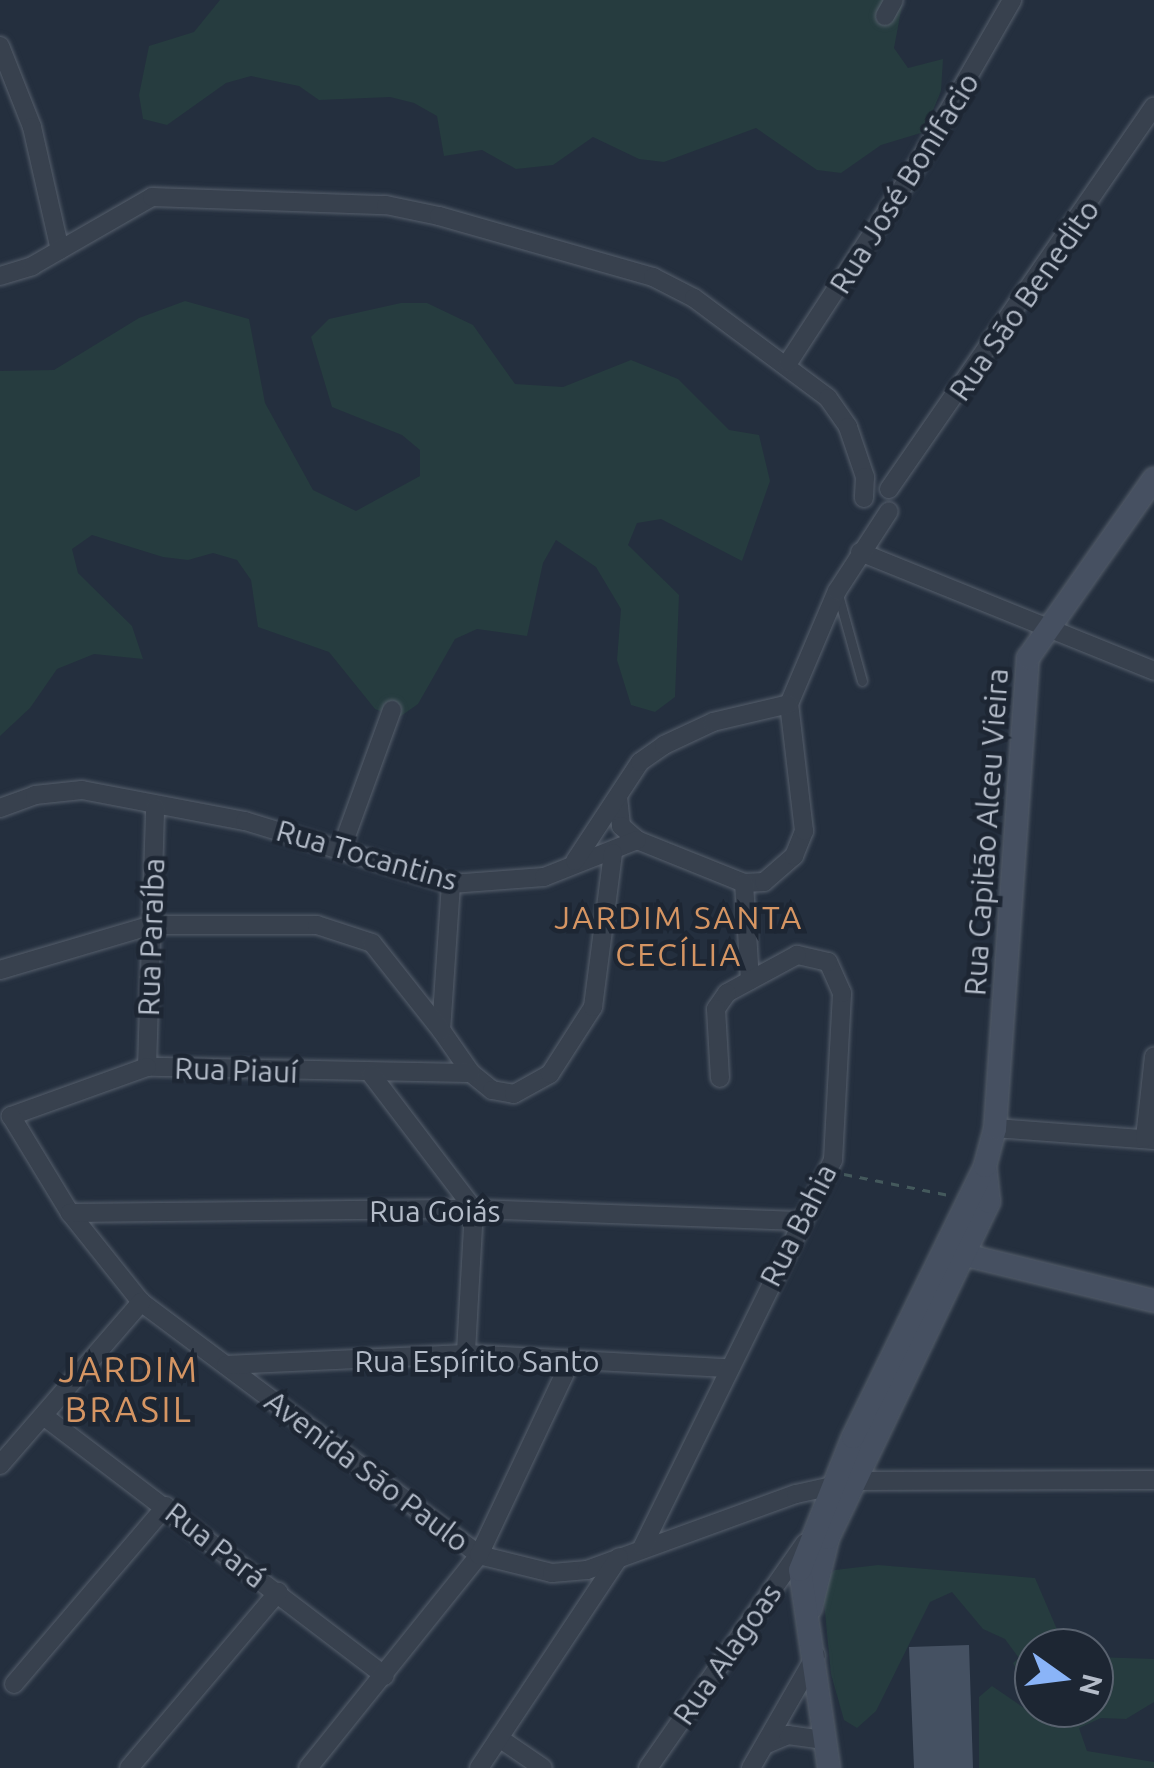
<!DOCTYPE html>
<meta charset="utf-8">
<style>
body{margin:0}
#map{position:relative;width:1154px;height:1768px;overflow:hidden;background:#242f3e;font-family:Ubuntu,sans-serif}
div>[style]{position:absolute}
.green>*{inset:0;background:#263c3f}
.building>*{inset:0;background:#455162}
.path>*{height:2.5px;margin-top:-1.25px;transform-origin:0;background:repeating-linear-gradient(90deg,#44595c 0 8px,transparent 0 16px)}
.roads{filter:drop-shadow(0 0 2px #565f6c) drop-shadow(0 0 2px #565f6c)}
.lane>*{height:9px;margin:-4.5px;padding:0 4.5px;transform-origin:4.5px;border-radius:4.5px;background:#38414e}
.street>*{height:18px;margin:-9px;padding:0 9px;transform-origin:9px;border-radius:9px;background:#38414e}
.secondary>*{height:22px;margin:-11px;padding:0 11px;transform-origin:11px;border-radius:11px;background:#465061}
span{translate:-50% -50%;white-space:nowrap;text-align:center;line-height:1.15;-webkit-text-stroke:9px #1d2633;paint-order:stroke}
.street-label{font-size:30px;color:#b4bcc9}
.neighbourhood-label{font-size:32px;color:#d59563;letter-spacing:2.5px}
.quarter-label{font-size:35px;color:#d59563;letter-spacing:2.5px}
.north{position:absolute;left:1014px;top:1628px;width:100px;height:100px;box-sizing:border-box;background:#1d2633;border:2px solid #59626f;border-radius:50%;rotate:104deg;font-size:28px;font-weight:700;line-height:40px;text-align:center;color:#b4bcc9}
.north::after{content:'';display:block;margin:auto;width:35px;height:45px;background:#8ab4f8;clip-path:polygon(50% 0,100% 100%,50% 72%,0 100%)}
</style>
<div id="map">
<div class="green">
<div style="clip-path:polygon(220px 0,903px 0,894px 48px,908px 68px,943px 59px,941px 91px,924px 132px,881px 145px,841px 173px,817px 170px,756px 128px,664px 162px,639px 159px,593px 137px,553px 165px,516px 169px,482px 150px,444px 156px,437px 116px,414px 103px,390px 97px,319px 100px,299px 86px,251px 76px,226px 83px,167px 125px,143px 119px,139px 95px,149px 46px,194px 32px)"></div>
<div style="clip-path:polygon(185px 301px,249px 319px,265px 403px,313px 490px,356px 511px,420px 476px,420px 450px,402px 435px,332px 407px,311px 337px,329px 319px,401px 303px,427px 303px,473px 325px,515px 384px,563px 387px,631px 360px,678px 379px,729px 430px,759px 435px,770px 481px,742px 561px,661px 519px,637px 523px,628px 545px,679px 595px,675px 697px,655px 712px,631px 705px,617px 660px,621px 609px,596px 567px,556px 540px,543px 563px,527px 636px,477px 629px,455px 639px,418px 704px,398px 718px,375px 709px,329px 652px,258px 627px,251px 580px,237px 560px,213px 553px,188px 560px,163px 557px,92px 535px,72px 549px,78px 573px,132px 626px,143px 659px,94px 654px,57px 669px,30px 708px,0 736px,0 371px,54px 370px,139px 318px)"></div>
<div style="clip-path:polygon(878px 1565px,1035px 1578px,1065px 1648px,1034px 1648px,1034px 1708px,1094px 1708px,1094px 1657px,1154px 1659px,1154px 1702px,1126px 1719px,1101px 1718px,1079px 1728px,1087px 1751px,1154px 1762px,1154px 1768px,979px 1768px,979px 1697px,992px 1686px,1027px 1710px,1030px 1694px,1013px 1663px,1019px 1658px,1005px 1639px,983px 1629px,952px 1592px,930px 1602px,876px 1711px,857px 1728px,844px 1720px,831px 1674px,822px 1581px,835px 1570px)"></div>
</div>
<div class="building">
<div style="clip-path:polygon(969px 1645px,973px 1768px,914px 1768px,909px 1647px)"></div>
</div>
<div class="path">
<div style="left:844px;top:1174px;width:107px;rotate:11.3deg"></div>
</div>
<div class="roads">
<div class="lane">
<div style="left:839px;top:598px;width:86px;rotate:74.5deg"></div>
</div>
<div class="street">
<div style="left:885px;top:16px;width:18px;rotate:-61deg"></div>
<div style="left:0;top:46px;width:87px;rotate:68.4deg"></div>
<div style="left:32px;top:127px;width:126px;rotate:77.2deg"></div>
<div style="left:0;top:276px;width:34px;rotate:-17deg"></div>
<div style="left:32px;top:266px;width:138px;rotate:-29.9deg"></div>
<div style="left:152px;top:197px;width:234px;rotate:2deg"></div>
<div style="left:386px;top:205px;width:54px;rotate:11.7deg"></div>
<div style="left:439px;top:216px;width:223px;rotate:15.9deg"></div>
<div style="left:653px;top:277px;width:46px;rotate:27.1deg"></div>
<div style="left:694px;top:298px;width:167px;rotate:36.7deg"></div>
<div style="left:828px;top:398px;width:35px;rotate:55deg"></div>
<div style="left:848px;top:427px;width:53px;rotate:71.2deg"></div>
<div style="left:865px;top:477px;width:21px;rotate:93deg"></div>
<div style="left:788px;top:363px;width:240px;rotate:-56.9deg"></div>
<div style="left:919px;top:162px;width:187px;rotate:-60.1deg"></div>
<div style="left:889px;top:489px;width:465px;rotate:-55.3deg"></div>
<div style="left:860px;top:552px;width:317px;rotate:22deg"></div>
<div style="left:618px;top:797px;width:29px;rotate:84deg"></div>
<div style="left:621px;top:826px;width:21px;rotate:41deg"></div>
<div style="left:637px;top:840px;width:115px;rotate:21.9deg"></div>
<div style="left:744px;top:883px;width:20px;rotate:-3deg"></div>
<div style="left:764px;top:882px;width:40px;rotate:-41deg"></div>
<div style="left:794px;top:856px;width:27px;rotate:-68deg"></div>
<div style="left:804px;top:831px;width:128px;rotate:-96.7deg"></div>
<div style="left:789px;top:704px;width:123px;rotate:-67deg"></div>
<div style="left:837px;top:591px;width:95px;rotate:-57deg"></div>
<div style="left:0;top:808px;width:37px;rotate:-20deg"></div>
<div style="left:35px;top:795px;width:47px;rotate:-6.1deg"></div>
<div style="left:82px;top:790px;width:166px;rotate:10.8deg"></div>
<div style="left:245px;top:821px;width:215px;rotate:17deg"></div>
<div style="left:451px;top:884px;width:93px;rotate:-4.3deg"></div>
<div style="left:544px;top:877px;width:100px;rotate:-21.7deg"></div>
<div style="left:341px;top:850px;width:149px;rotate:-70deg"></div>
<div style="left:575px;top:861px;width:118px;rotate:-56.7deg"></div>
<div style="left:640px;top:762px;width:29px;rotate:-35deg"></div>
<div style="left:664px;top:745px;width:54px;rotate:-25.1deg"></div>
<div style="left:713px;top:722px;width:78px;rotate:-13.3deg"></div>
<div style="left:744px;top:883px;width:97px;rotate:86.5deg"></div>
<div style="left:451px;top:884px;width:146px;rotate:93.9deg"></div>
<div style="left:441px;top:1030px;width:52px;rotate:55.1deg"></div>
<div style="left:471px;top:1073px;width:27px;rotate:39deg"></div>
<div style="left:492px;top:1090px;width:22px;rotate:10deg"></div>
<div style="left:514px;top:1094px;width:41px;rotate:-29.1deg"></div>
<div style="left:550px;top:1074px;width:80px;rotate:-57.3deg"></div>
<div style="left:593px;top:1007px;width:155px;rotate:-82.6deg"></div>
<div style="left:0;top:970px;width:159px;rotate:-16.5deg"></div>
<div style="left:152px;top:925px;width:165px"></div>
<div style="left:317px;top:925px;width:58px;rotate:18.1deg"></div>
<div style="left:372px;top:943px;width:111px;rotate:51.6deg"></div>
<div style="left:147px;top:1067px;width:260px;rotate:-88.2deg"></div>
<div style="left:471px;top:1073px;width:324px;rotate:-178.9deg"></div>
<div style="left:147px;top:1067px;width:145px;rotate:160.2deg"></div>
<div style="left:11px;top:1116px;width:114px;rotate:58.7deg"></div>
<div style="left:70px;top:1213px;width:114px;rotate:51.4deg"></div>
<div style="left:141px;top:1302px;width:422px;rotate:36.8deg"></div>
<div style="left:479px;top:1555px;width:75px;rotate:13.9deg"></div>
<div style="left:552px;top:1573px;width:35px;rotate:-5deg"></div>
<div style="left:587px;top:1570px;width:222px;rotate:-20deg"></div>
<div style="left:796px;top:1494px;width:60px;rotate:-12.4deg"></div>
<div style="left:855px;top:1481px;width:299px;rotate:-0.2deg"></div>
<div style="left:371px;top:1074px;width:170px;rotate:52.7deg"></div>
<div style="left:474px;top:1209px;width:145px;rotate:93.2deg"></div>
<div style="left:995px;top:1128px;width:159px;rotate:4.3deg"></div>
<div style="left:1145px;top:1138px;width:82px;rotate:-83.7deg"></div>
<div style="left:70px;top:1213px;width:404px;rotate:-0.6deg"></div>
<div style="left:474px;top:1209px;width:325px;rotate:2.1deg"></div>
<div style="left:226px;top:1365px;width:240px;rotate:-2.6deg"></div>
<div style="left:466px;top:1354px;width:261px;rotate:3.1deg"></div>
<div style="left:45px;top:1417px;width:427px;rotate:37.3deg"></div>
<div style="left:0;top:1465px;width:216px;rotate:-49.1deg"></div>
<div style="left:643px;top:1546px;width:430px;rotate:-63.8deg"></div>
<div style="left:833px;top:1160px;width:167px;rotate:-86.9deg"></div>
<div style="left:842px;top:993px;width:34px;rotate:-114deg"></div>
<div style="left:828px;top:962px;width:32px;rotate:-167deg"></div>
<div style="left:797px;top:955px;width:80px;rotate:151.5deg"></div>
<div style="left:727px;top:993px;width:19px;rotate:125deg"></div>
<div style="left:716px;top:1009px;width:69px;rotate:86.7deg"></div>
<div style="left:14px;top:1684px;width:234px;rotate:-49.5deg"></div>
<div style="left:499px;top:1738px;width:53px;rotate:34.3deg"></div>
<div style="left:767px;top:1744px;width:23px;rotate:-23deg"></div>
<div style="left:788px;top:1735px;width:35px;rotate:8deg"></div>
<div style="left:129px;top:1768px;width:231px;rotate:-49.7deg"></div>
<div style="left:308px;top:1768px;width:273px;rotate:-51.2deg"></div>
<div style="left:479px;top:1555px;width:216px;rotate:-64.7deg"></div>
<div style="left:479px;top:1768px;width:253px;rotate:-56.4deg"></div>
<div style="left:648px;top:1768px;width:274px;rotate:-55.1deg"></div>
<div style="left:751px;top:1768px;width:130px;rotate:-60.1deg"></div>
</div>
<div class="secondary">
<div style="left:953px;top:1252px;width:207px;rotate:13.7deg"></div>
<div style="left:811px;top:1608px;width:72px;rotate:-76.3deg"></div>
<div style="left:828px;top:1538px;width:373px;rotate:-64.4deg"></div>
<div style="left:989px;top:1202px;width:36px;rotate:-96deg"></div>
<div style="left:829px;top:1768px;width:200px;rotate:-98.3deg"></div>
<div style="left:800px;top:1570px;width:143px;rotate:-68.3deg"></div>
<div style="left:853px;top:1437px;width:301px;rotate:-64deg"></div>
<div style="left:985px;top:1166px;width:39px;rotate:-75deg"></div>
<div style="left:995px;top:1128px;width:471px;rotate:-86deg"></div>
<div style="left:1028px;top:658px;width:219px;rotate:-54.9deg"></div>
</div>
</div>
<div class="street-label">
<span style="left:904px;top:183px;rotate:-58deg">Rua José Bonifacio</span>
<span style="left:1024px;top:300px;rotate:-55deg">Rua São Benedito</span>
<span style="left:986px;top:832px;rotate:-86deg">Rua Capitão Alceu Vieira</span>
<span style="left:367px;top:855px;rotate:16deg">Rua Tocantins</span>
<span style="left:151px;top:937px;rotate:-88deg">Rua Paraíba</span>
<span style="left:236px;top:1070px;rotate:2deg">Rua Piauí</span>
<span style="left:435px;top:1211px">Rua Goiás</span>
<span style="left:798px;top:1225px;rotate:-63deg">Rua Bahia</span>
<span style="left:477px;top:1361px">Rua Espírito Santo</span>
<span style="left:367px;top:1471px;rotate:37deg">Avenida São Paulo</span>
<span style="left:216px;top:1545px;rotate:38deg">Rua Pará</span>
<span style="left:727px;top:1654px;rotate:-55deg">Rua Alagoas</span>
</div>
<div class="neighbourhood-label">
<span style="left:679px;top:936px">JARDIM SANTA<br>CECÍLIA</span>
</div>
<div class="quarter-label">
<span style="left:129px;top:1389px">JARDIM<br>BRASIL</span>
</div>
<div class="north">N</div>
</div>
